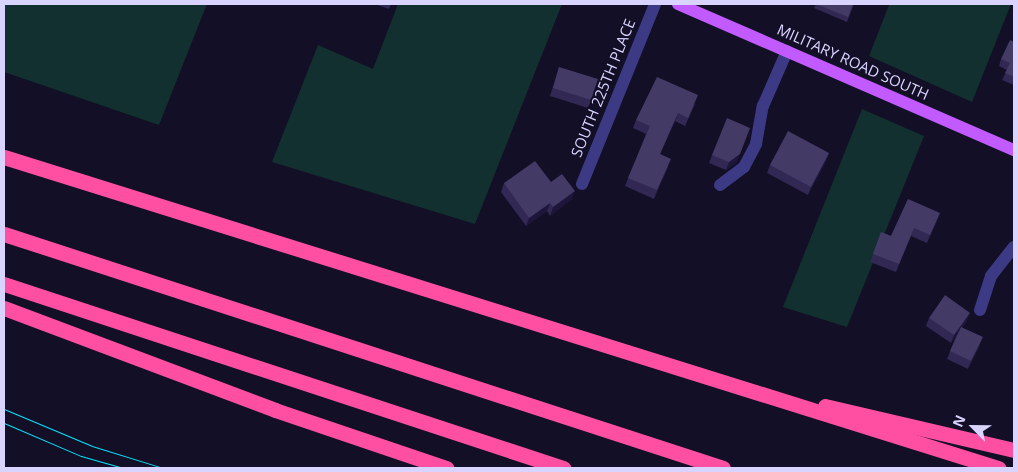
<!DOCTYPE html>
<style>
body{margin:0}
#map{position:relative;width:1018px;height:472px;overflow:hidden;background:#130f26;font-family:"Open Sans",sans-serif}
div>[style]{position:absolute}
.green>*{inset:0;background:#12302f}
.minor>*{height:12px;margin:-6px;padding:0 6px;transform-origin:6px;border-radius:6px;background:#3d3a85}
.major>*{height:12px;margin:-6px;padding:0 6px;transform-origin:6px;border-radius:6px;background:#c25bff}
.highway>*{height:15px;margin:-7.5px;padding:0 7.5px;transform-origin:7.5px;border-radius:7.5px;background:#ff4fa3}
.tram>*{height:1px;margin:-0.5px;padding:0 0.5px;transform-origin:0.5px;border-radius:0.5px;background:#00e5ff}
.wall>*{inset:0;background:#312854}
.shaded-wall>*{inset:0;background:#1d163a}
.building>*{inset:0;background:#433a66}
span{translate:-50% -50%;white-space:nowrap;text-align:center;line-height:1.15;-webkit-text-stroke:4px #130f26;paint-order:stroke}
.street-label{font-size:15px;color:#d9d4ff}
.frame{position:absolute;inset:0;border:5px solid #d9d4ff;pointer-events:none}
.north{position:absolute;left:948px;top:402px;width:50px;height:50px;-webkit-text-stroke:4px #130f26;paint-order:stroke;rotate:293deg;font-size:14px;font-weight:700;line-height:20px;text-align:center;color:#d9d4ff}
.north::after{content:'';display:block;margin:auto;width:18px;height:22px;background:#d9d4ff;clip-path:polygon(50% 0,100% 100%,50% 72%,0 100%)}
</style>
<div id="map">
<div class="green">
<div style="clip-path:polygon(4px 4px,207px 4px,159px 125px,4px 72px)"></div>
<div style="clip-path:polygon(398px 4px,562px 4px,475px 224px,272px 162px,318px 45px,373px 69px)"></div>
<div style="clip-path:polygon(906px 4px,1011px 4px,972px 102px,869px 56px,889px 5px)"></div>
<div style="clip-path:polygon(862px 109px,924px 136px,847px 327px,783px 307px)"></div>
</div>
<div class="minor">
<div style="left:582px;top:184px;width:194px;rotate:-67.9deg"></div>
<div style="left:720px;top:185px;width:30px;rotate:-37deg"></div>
<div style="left:744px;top:167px;width:26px;rotate:-62deg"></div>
<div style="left:756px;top:144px;width:39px;rotate:-80deg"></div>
<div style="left:763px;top:106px;width:60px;rotate:-66.4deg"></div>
<div style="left:980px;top:310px;width:36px;rotate:-72deg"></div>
<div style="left:991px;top:276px;width:37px;rotate:-52deg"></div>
</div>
<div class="major">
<div style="left:678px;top:4px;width:366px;rotate:23.5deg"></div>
</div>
<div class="highway">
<div style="left:4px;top:157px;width:1042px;rotate:17.37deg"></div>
<div style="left:4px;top:234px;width:756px;rotate:18.03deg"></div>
<div style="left:4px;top:284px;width:589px;rotate:18.22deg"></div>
<div style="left:4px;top:308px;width:290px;rotate:20.6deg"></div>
<div style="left:275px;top:410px;width:181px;rotate:18.7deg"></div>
<div style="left:825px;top:406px;width:194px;rotate:13.1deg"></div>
</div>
<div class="tram">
<div style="left:4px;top:409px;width:95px;rotate:22.8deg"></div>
<div style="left:92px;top:446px;width:74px;rotate:17.2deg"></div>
<div style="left:4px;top:423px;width:84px;rotate:23.2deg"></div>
<div style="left:81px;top:456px;width:44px;rotate:15.9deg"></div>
</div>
<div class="wall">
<div style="clip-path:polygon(375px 4px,391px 4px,389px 9px)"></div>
<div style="clip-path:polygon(816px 4px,854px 4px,847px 22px,814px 8px)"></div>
<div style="clip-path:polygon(1014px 42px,1014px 85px,1002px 80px,1007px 70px,999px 66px,1001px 59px)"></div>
<div style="clip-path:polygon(559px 67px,591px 100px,588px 108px,550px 96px)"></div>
<div style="clip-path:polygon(695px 104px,685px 126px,675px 121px,660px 154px,668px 167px,654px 199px,625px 186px,646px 134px,633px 128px,636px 120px)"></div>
<div style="clip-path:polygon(829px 153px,826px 161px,808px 195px,767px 173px,770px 165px)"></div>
<div style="clip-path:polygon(712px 155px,737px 162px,726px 170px,709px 163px)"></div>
<div style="clip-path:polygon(551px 182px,572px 199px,550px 216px,547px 211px,526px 226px,501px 192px,504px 183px)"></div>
<div style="clip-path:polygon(908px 199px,937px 221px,927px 243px,911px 236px,896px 272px,870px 262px,881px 232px,891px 236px)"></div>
<div style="clip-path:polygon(929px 318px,967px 321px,962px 327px,980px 345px,968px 369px,947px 359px,957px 334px,951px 343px,926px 326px)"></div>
</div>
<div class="shaded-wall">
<div style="clip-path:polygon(678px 113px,675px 121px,657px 162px,660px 154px)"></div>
<div style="clip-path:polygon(750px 128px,737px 162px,726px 170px,729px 162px)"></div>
<div style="clip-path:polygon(829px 153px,826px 161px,808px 195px,811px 187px)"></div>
<div style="clip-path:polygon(671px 159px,668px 167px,654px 199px,657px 190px)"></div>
<div style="clip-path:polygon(575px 191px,572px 199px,550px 216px,553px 207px)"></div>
<div style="clip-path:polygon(550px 203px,547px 211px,526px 226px,529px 218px)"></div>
<div style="clip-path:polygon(940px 213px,937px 221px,927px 243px,930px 235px)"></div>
<div style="clip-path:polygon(970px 313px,967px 321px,951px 343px,954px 335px)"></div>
<div style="clip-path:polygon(983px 337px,980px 345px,968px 369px,971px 361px)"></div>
</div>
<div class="building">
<div style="clip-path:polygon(816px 4px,853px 4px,848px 17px)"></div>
<div style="clip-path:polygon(1010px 40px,1014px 42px,1014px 77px,1005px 73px,1010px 63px,1001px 59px)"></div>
<div style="clip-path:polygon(559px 67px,598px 79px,591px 100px,553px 88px)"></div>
<div style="clip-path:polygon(657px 77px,698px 95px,688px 118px,678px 113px,660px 154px,671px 159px,657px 190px,628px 178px,650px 126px,636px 120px)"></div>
<div style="clip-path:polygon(727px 118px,750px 128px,740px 154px,729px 162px,712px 155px)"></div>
<div style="clip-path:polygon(788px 131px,829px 153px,811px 187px,770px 165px)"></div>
<div style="clip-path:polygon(535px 161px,551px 182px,562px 174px,575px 191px,553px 207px,550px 203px,529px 218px,504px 183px)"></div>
<div style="clip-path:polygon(908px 199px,940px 213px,930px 235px,914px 228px,899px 264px,873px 254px,881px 232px,891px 236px)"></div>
<div style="clip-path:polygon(945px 295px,970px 313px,954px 335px,929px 318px)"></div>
<div style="clip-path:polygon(961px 327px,983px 337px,971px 361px,950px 351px)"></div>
</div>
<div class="street-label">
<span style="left:853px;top:62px;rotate:24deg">MILITARY ROAD SOUTH</span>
<span style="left:603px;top:88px;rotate:-68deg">SOUTH 225TH PLACE</span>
</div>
<div class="frame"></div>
<div class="north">N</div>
</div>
